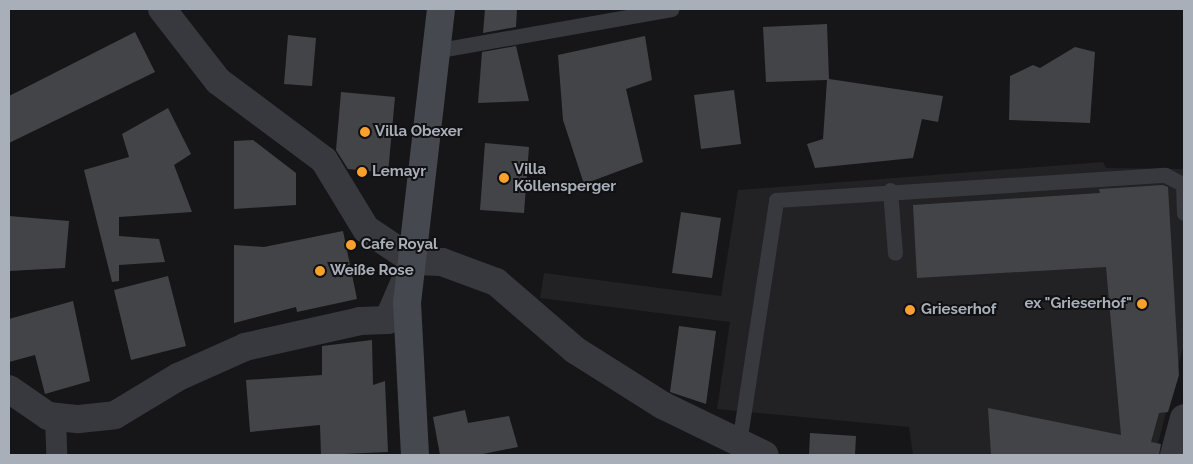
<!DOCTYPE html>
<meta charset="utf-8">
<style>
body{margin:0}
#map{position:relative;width:1193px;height:464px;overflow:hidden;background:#161618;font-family:Raleway,sans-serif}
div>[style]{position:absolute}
.built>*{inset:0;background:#222225}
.building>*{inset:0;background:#424448}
.service>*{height:15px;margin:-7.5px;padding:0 7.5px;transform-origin:7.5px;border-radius:7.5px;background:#37393e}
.pedestrian>*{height:21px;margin:-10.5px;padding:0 10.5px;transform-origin:10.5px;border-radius:10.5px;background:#37393e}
.minor>*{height:28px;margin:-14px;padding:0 14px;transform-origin:14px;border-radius:14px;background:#37393e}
.secondary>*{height:28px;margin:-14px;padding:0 14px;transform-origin:14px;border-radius:14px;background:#45484e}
.dots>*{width:14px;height:14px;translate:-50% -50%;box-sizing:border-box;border:2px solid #111113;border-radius:50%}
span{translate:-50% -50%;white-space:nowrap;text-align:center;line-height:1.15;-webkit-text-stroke:4px #111113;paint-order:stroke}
.poi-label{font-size:15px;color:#a8afb9;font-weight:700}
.left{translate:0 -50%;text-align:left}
.right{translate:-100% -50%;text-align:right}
.frame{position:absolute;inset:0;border:10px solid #a8afb9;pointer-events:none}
</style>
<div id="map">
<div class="built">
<div style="clip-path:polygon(1103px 162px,1106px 168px,1184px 169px,1184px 344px,1155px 455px,913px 455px,909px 427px,717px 409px,730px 322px,540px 298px,544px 273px,721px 296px,738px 190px)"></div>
</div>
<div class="building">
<div style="clip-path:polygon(485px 9px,517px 9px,516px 27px,483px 33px)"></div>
<div style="clip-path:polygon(827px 24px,829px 79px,943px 96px,938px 122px,922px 119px,913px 158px,815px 168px,807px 144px,823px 139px,827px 80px,766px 82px,763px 27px)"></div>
<div style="clip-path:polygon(135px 32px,155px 72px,9px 143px,9px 96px)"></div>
<div style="clip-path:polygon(288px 35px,316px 38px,312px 86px,284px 84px)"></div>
<div style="clip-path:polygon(645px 36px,652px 80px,626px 89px,643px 162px,584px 184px,563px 120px,558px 55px)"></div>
<div style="clip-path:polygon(516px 46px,529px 101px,478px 103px,482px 52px)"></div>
<div style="clip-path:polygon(1075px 47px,1095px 52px,1090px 123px,1009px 120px,1010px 76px,1033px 65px,1040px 68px)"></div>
<div style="clip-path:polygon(734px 90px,741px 144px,701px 149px,694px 95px)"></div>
<div style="clip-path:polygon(341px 92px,395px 97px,388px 173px,348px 169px,336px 150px)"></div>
<div style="clip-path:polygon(168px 108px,191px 154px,174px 165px,192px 212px,119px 217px,119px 236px,159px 239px,165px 262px,119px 265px,119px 281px,112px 282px,84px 170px,129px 157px,122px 134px)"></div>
<div style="clip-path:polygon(253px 140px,296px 173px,296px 205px,234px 209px,234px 141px)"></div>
<div style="clip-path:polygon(485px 143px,529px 147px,524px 213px,480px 210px)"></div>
<div style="clip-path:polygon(1163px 185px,1168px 187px,1179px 375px,1168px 412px,1159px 413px,1151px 442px,1161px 444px,1159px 455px,991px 455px,988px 408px,1121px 435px,1106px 267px,917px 278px,913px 205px,1100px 193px,1099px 189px)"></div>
<div style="clip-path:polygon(681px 212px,721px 218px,712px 278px,672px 273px)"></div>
<div style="clip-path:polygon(9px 216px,69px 221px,65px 268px,9px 271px)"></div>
<div style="clip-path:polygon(343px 231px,357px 299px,297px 312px,296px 307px,234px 323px,234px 245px,264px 247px)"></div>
<div style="clip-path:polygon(168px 276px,186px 346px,131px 360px,114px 290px)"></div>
<div style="clip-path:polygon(73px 301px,90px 381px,45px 394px,35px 355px,9px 362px,9px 319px)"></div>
<div style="clip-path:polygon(679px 326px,716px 331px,706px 404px,670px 392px)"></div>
<div style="clip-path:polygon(372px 340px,373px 385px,385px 381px,388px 452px,321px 455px,320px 425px,250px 432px,246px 380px,322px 375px,322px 346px)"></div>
<div style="clip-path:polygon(465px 410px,468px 423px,509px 416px,518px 447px,478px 455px,440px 455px,433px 417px)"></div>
<div style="clip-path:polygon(810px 433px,856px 436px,855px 455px,809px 455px)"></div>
</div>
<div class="service">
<div style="left:434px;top:51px;width:241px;rotate:-10deg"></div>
<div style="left:890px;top:190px;width:63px;rotate:85.5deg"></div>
<div style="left:739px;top:443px;width:246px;rotate:-81.3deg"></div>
<div style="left:776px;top:200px;width:390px;rotate:-3.7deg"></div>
<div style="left:1165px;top:175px;width:20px;rotate:27deg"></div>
<div style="left:1183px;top:184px;width:29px;rotate:88deg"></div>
</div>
<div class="pedestrian">
<div style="left:55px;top:417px;width:38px;rotate:88deg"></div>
</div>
<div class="minor">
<div style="left:162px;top:9px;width:91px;rotate:52.1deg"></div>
<div style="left:218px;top:81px;width:132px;rotate:36.7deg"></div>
<div style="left:324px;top:160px;width:81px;rotate:58.7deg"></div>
<div style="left:366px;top:229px;width:58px;rotate:33.7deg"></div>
<div style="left:414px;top:261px;width:28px;rotate:2deg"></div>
<div style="left:442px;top:262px;width:58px;rotate:20.3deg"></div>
<div style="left:496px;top:282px;width:104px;rotate:40.7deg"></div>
<div style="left:575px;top:350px;width:103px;rotate:32.3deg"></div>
<div style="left:662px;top:405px;width:114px;rotate:25.9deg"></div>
<div style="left:9px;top:389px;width:47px;rotate:34.7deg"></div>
<div style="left:48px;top:416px;width:31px;rotate:6deg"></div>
<div style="left:79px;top:419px;width:36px;rotate:-6deg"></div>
<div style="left:115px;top:415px;width:74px;rotate:-31.1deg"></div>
<div style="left:178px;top:377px;width:73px;rotate:-24.1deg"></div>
<div style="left:245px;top:347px;width:118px;rotate:-12.7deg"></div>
<div style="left:360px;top:321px;width:28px;rotate:-2deg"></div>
<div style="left:388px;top:320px;width:50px;rotate:-66.5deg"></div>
<div style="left:1174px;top:455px;width:38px;rotate:-75deg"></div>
</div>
<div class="secondary">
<div style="left:415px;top:455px;width:152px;rotate:-93deg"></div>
<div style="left:407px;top:303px;width:296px;rotate:-83.4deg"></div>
</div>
<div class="dots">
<div style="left:365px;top:132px;background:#faa12d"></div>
<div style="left:362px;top:172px;background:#faa12d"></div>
<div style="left:504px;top:178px;background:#faa12d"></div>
<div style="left:351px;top:245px;background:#faa12d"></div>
<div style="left:320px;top:271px;background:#faa12d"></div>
<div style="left:1142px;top:304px;background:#faa12d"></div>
<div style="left:910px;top:310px;background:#faa12d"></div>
</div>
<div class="poi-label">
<span class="left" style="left:375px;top:132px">Villa Obexer</span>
<span class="left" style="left:514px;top:178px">Villa<br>Köllensperger</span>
<span class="left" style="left:372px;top:172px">Lemayr</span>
<span class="left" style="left:361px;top:245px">Cafe Royal</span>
<span class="left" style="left:330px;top:271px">Weiße Rose</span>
<span class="right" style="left:1132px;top:304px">ex "Grieserhof"</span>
<span class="left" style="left:921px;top:310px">Grieserhof</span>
</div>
<div class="frame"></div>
</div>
